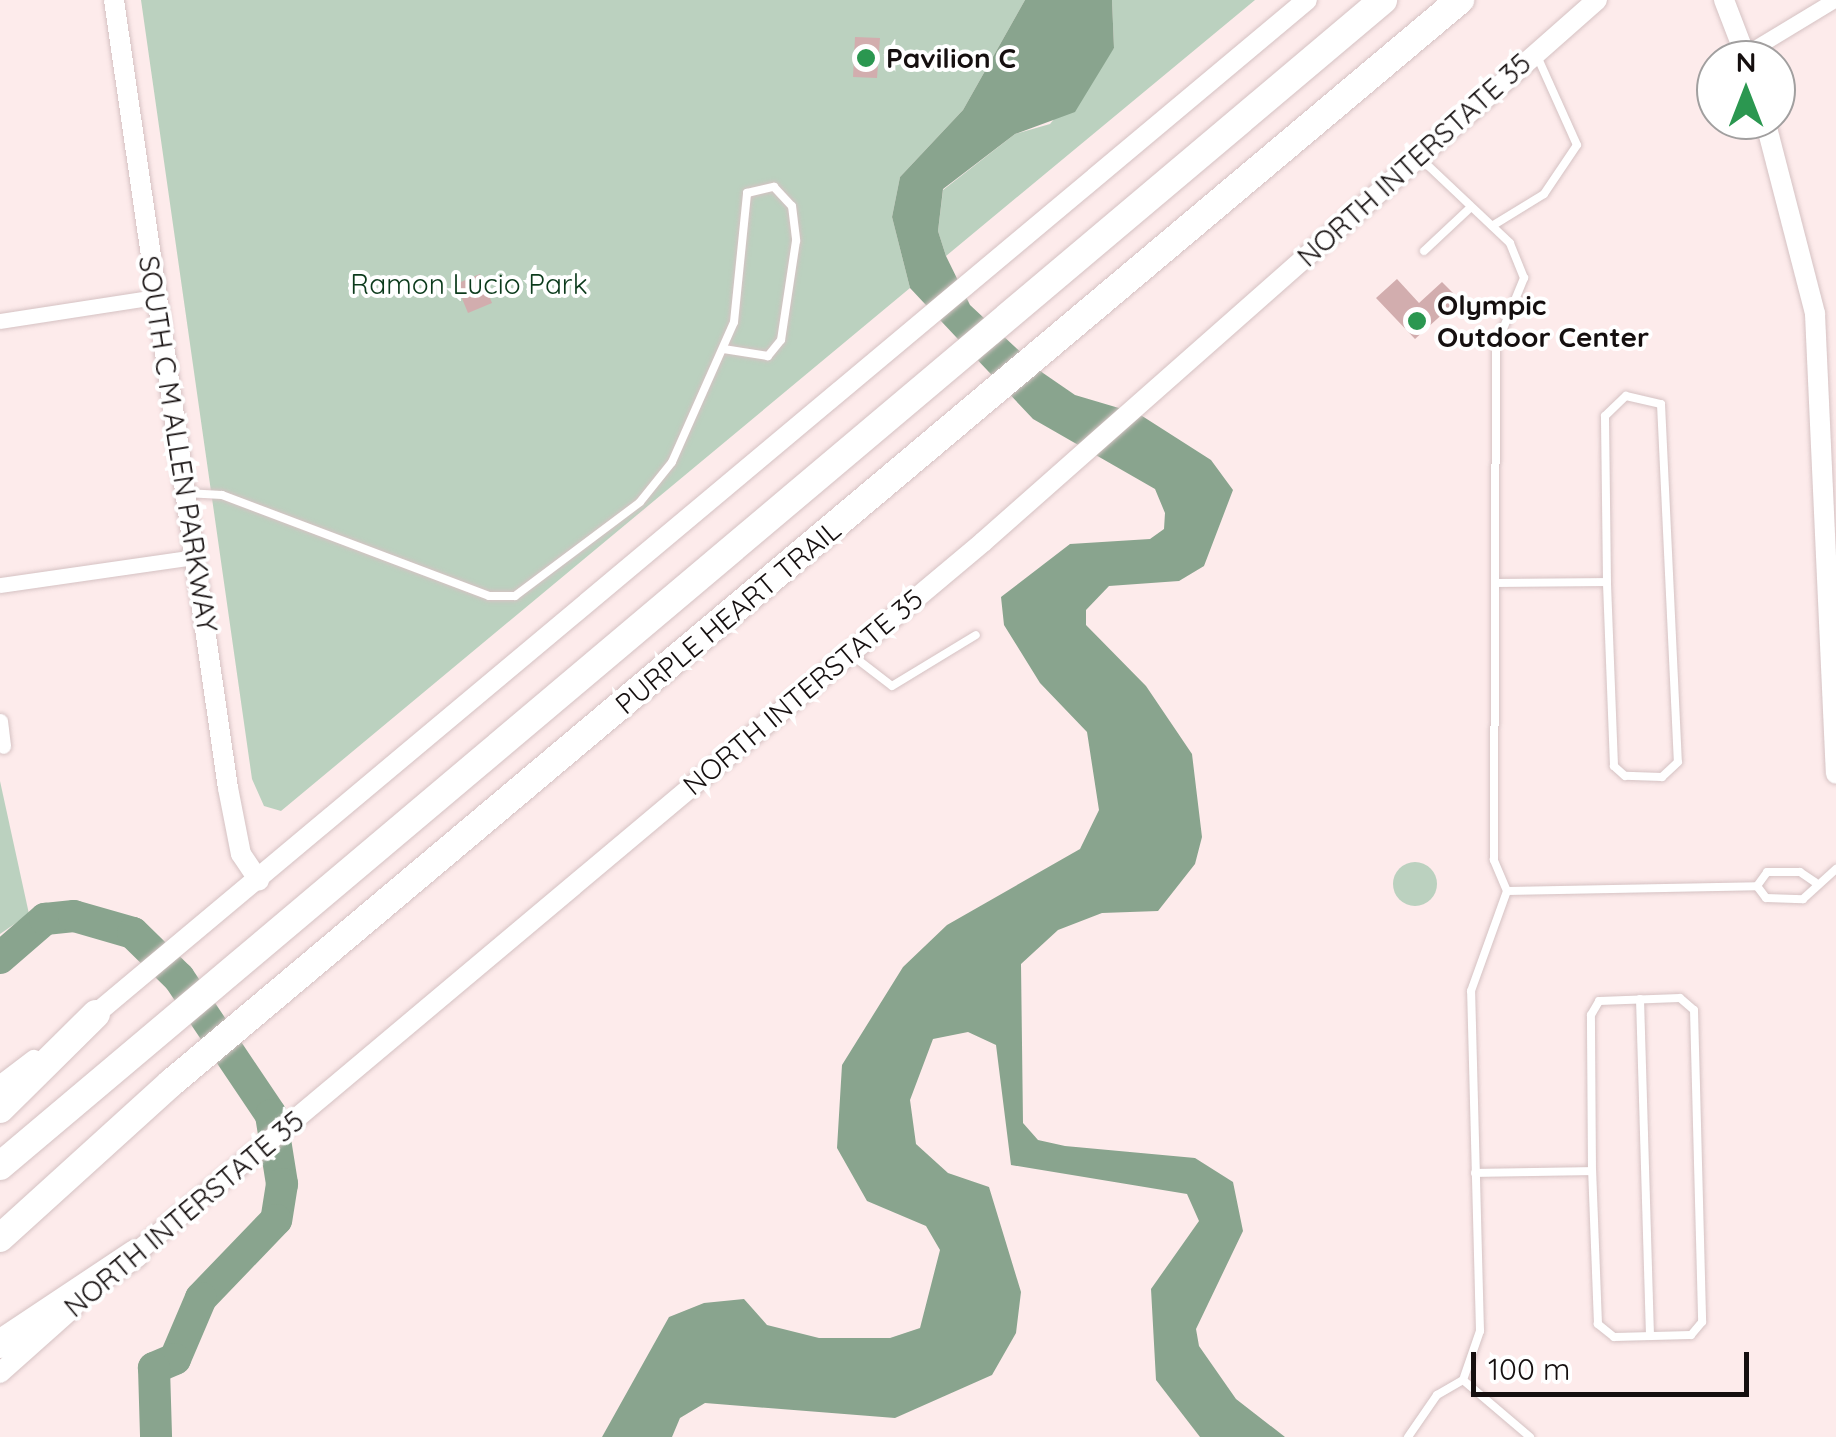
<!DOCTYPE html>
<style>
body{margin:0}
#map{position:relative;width:1836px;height:1437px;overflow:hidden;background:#fdebeb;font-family:Quicksand,sans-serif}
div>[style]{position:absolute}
.green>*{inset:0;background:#bbd1bf}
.round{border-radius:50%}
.water>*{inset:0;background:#89a48e}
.river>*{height:32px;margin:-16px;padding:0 16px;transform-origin:16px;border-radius:16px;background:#89a48e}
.building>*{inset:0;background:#d2adae}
.roads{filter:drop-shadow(0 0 2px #d5c2c3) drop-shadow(0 0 2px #d5c2c3)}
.lane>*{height:8px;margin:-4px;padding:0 4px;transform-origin:4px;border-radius:4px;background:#fff}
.street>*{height:15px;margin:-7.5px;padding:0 7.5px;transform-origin:7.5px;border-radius:7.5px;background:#fff}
.secondary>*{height:20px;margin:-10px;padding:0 10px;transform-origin:10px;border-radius:10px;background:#fff}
.highway>*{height:28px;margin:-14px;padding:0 14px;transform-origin:14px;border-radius:14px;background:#fff}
.dots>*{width:28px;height:28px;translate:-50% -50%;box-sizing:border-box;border:5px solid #fff;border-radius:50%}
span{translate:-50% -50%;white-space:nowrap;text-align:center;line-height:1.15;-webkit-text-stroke:8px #fff;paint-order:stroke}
.poi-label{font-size:28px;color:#150f0f;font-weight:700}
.left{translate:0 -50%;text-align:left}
.street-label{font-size:28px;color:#150f0f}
.park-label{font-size:28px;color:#0b3a1b}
.north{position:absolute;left:1696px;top:40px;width:100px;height:100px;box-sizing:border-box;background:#fff;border:2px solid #a19f9f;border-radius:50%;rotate:0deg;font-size:28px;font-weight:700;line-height:40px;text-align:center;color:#150f0f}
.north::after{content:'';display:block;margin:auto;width:35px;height:45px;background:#2b9750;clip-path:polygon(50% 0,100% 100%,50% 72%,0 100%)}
.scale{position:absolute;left:1471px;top:1352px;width:278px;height:45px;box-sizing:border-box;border:5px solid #150f0f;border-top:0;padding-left:12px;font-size:30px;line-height:35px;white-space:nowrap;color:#150f0f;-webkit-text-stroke:8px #fff;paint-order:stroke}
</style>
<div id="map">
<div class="green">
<div style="clip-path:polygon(141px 0,1025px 0,963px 110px,900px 177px,892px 217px,910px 288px,281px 811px,264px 806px,252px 779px)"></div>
<div style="clip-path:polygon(1112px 0,1255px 0,946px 256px,938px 231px,943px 190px,1015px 134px,1050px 124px,1114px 48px)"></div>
<div style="clip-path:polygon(0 781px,29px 914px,0 934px)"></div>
<div class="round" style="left:1393px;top:862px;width:44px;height:44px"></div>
</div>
<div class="water">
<div style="clip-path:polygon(1025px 0,1112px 0,1114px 48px,1075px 112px,1015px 134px,943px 189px,938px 231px,946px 256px,970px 305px,1043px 373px,1075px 395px,1139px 414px,1211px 460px,1233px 490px,1204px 566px,1179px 581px,1109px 586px,1086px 610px,1086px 625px,1146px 686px,1192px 754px,1202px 837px,1195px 864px,1158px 911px,1102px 913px,1058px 930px,1021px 964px,1023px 1123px,1038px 1140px,1065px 1146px,1195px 1158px,1233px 1182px,1243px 1231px,1196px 1329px,1199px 1346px,1236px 1399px,1285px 1437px,1200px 1437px,1156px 1380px,1151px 1289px,1199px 1221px,1187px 1194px,1011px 1165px,996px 1045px,968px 1032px,933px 1039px,910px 1100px,916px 1144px,948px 1173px,989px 1187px,1021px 1292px,1016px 1333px,992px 1375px,895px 1418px,705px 1403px,680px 1418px,672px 1437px,602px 1437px,669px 1317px,704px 1303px,744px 1299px,767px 1325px,819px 1338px,890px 1338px,920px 1328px,940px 1250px,926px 1226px,867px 1201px,837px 1148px,842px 1065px,903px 967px,947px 925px,1080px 849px,1099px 810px,1087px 732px,1040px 683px,1004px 625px,1001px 597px,1070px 544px,1150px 539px,1164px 529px,1165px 513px,1155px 489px,1033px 419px,910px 288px,892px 217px,900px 177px,963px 110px)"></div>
</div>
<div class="river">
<div style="left:0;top:958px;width:60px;rotate:-40.9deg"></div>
<div style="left:45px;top:919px;width:29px;rotate:-6deg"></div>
<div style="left:74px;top:916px;width:61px;rotate:16.1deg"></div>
<div style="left:133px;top:933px;width:64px;rotate:44.4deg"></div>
<div style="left:179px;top:978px;width:165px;rotate:56.1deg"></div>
<div style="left:271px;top:1115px;width:70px;rotate:80.9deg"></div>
<div style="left:282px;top:1184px;width:36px;rotate:99deg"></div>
<div style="left:276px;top:1220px;width:108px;rotate:133.9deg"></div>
<div style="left:201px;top:1298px;width:66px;rotate:113.1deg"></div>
<div style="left:175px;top:1359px;width:23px;rotate:157deg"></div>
<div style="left:154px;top:1368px;width:69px;rotate:88.3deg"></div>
</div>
<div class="building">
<div style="clip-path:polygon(855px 37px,880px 38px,877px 78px,853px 77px)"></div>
<div style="clip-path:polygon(480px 274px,492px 303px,468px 313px,456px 284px)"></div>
<div style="clip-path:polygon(1397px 279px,1419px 303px,1442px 282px,1459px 299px,1415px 339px,1376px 298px)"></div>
</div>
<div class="roads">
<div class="lane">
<div style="left:1492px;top:226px;width:61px;rotate:-31.6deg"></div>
<div style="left:1544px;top:194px;width:59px;rotate:-56deg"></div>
<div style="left:1577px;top:145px;width:98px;rotate:-114.2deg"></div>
<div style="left:1424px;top:251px;width:64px;rotate:-43.1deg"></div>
<div style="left:186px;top:493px;width:36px;rotate:3deg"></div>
<div style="left:222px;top:495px;width:285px;rotate:20.7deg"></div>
<div style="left:489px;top:596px;width:26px"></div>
<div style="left:515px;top:596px;width:156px;rotate:-36.9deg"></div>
<div style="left:640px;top:502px;width:51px;rotate:-51.3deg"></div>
<div style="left:672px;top:462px;width:153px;rotate:-66.1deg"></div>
<div style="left:734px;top:322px;width:130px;rotate:-84.2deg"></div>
<div style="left:747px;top:193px;width:28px;rotate:-13deg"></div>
<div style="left:774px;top:187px;width:26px;rotate:47deg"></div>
<div style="left:792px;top:206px;width:35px;rotate:83deg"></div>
<div style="left:796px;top:241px;width:100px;rotate:98.6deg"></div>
<div style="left:781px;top:340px;width:21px;rotate:129deg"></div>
<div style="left:768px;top:356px;width:45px;rotate:-171deg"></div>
<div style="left:1498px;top:583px;width:109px;rotate:-0.5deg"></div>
<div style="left:1607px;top:582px;width:166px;rotate:-90.7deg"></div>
<div style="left:1605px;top:416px;width:29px;rotate:-44deg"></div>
<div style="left:1626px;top:396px;width:36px;rotate:13deg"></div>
<div style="left:1661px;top:404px;width:358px;rotate:87.3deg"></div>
<div style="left:1678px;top:762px;width:22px;rotate:137deg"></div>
<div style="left:1662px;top:777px;width:37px;rotate:-178deg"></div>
<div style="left:1625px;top:776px;width:15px;rotate:-138deg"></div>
<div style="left:1614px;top:766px;width:184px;rotate:-92.2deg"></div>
<div style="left:853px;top:656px;width:49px;rotate:37.6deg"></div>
<div style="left:892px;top:686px;width:98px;rotate:-31.3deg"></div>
<div style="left:1757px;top:886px;width:15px;rotate:53deg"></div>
<div style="left:1766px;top:898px;width:37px;rotate:2deg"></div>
<div style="left:1803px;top:899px;width:45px;rotate:-42.3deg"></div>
<div style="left:1757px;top:886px;width:17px;rotate:-54deg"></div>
<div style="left:1767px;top:872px;width:33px"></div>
<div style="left:1800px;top:872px;width:18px;rotate:34deg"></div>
<div style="left:1507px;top:891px;width:250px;rotate:-1.1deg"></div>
<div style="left:1640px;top:999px;width:337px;rotate:88.3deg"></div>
<div style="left:1475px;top:1173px;width:117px;rotate:-1deg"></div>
<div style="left:1592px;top:1171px;width:156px;rotate:-90.4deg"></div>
<div style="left:1591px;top:1015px;width:16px;rotate:-60deg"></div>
<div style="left:1599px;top:1001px;width:81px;rotate:-2.1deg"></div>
<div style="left:1680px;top:998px;width:18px;rotate:41deg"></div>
<div style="left:1694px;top:1010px;width:312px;rotate:88.5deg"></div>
<div style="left:1702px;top:1322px;width:17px;rotate:130deg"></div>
<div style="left:1691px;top:1335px;width:77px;rotate:178.5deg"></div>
<div style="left:1614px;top:1337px;width:21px;rotate:-141deg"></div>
<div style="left:1598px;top:1324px;width:153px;rotate:-92.2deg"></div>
<div style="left:1463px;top:1380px;width:88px;rotate:40.4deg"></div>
<div style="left:1408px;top:1437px;width:51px;rotate:-55.4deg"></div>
<div style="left:1437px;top:1395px;width:30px;rotate:-30deg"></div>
<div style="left:1463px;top:1380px;width:52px;rotate:-70.9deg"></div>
<div style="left:1480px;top:1331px;width:340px;rotate:-91.5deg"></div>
<div style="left:1471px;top:991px;width:106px;rotate:-70.2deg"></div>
<div style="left:1507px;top:891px;width:34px;rotate:-113deg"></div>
<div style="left:1494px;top:860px;width:514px;rotate:-89.78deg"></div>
<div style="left:1496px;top:346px;width:74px;rotate:-67.6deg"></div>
<div style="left:1524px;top:278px;width:38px;rotate:-112deg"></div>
<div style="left:1510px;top:243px;width:124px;rotate:-136.6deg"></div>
</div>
<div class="street">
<div style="left:1745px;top:54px;width:104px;rotate:-31.2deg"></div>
<div style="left:0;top:321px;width:157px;rotate:-8.8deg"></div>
<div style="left:0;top:585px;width:197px;rotate:-8.2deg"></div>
<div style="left:0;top:721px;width:25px;rotate:83deg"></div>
</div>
<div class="secondary">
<div style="left:114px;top:0;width:796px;rotate:81.77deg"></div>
<div style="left:228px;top:788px;width:67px;rotate:78.9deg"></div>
<div style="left:241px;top:854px;width:32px;rotate:56deg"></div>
<div style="left:1724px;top:0;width:64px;rotate:69deg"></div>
<div style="left:1765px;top:120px;width:200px;rotate:75.5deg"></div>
<div style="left:1815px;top:314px;width:460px;rotate:87.4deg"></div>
<div style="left:86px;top:1022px;width:1592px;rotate:-39.93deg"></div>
<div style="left:0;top:1086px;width:43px;rotate:-37.4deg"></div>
<div style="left:125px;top:1262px;width:1120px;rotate:-40deg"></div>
<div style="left:983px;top:542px;width:819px;rotate:-41.44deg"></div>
<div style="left:0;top:1373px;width:98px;rotate:-41.7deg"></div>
</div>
<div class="highway">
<div style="left:0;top:1109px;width:135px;rotate:-44.7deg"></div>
<div style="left:0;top:1166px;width:1809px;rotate:-40.13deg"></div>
<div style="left:0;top:1238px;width:231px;rotate:-42.2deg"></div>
<div style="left:171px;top:1083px;width:1684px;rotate:-40.04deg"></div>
<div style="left:0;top:1344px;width:162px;rotate:-33.7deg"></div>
</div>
</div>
<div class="dots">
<div style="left:866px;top:58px;background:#2b9750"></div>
<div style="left:1417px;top:321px;background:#2b9750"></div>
</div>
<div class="poi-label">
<span class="left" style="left:886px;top:58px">Pavilion C</span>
<span class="left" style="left:1437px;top:321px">Olympic<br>Outdoor Center</span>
</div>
<div class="street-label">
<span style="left:1414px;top:160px;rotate:-42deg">NORTH INTERSTATE 35</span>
<span style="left:178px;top:444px;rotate:81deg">SOUTH C M ALLEN PARKWAY</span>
<span style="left:728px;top:617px;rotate:-40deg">PURPLE HEART TRAIL</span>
<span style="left:803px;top:692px;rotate:-40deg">NORTH INTERSTATE 35</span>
<span style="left:184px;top:1214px;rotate:-40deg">NORTH INTERSTATE 35</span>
</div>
<div class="park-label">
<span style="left:469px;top:284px">Ramon Lucio Park</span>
</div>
<div class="north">N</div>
<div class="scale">100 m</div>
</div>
